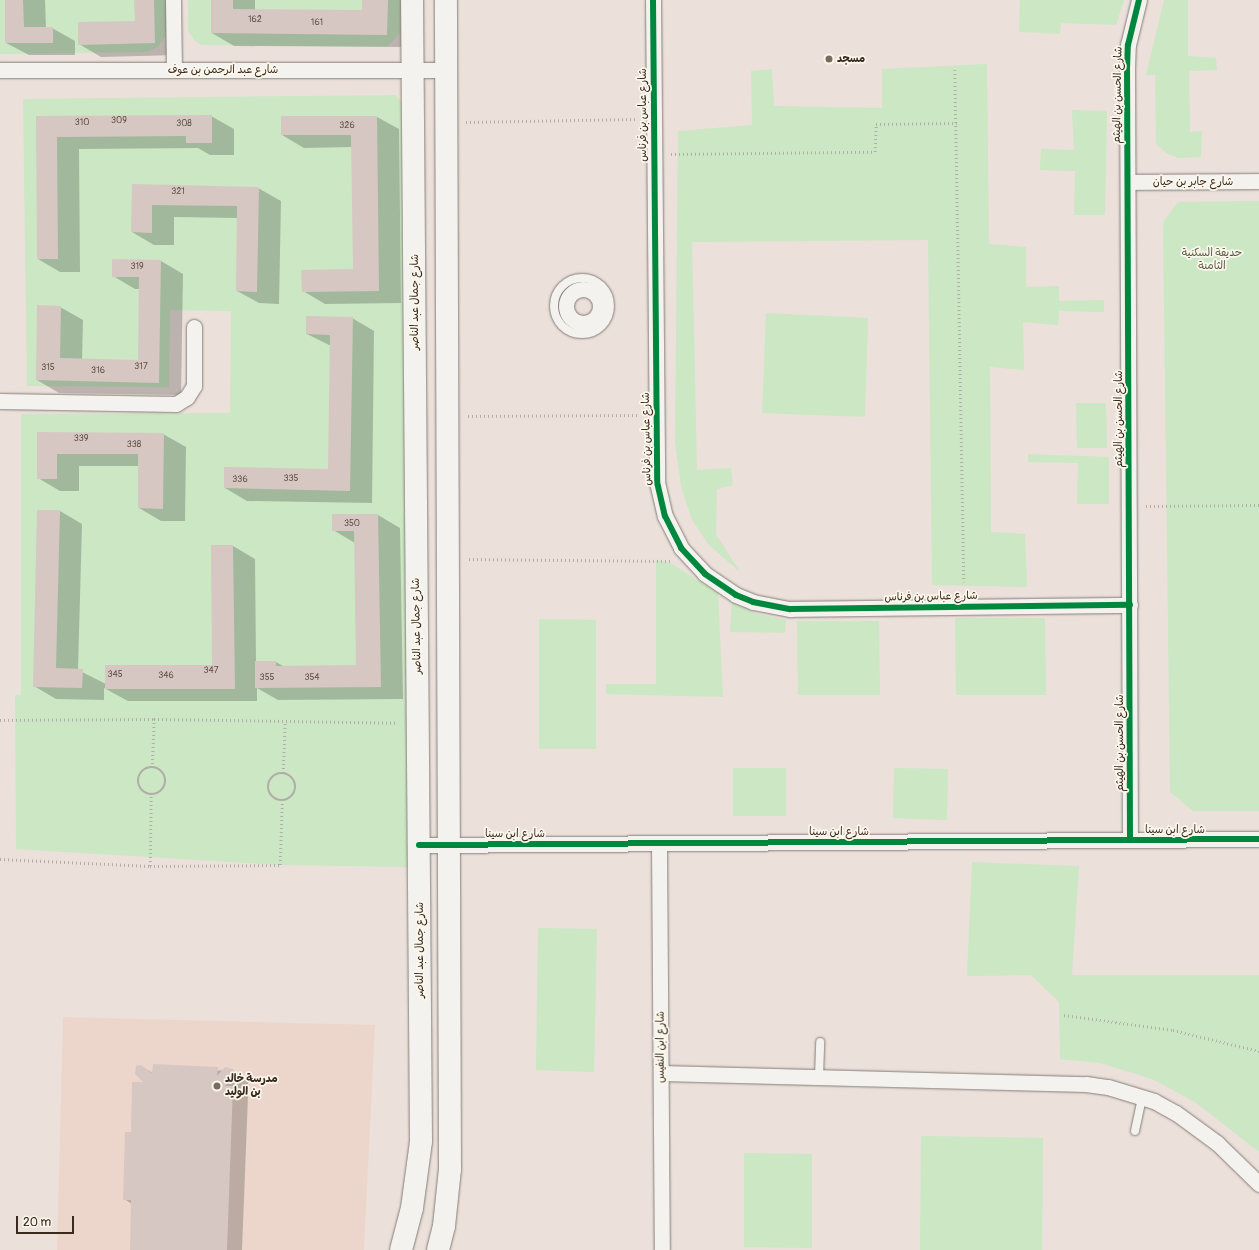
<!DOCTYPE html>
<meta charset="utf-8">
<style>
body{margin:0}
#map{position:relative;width:1259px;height:1250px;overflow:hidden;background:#ebe0da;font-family:Pangolin,"Playpen Sans Arabic",sans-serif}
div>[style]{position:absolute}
.built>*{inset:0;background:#ecd6cc}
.green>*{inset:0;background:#cbe7c3}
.shadow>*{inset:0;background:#0003}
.building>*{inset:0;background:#d7c7c2}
.path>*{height:2.5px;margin-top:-1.25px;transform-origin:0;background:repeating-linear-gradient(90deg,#b1ada9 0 1px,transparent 0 4px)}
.path>.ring{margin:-1.25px;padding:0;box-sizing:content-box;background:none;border:2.5px solid #b1ada9;border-radius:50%}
.roads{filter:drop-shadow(0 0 1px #857d78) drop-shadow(0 0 1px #857d78)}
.lane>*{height:8px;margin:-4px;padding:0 4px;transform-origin:4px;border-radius:4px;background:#f4f2ee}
.lane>.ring{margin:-4px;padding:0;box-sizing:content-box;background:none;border:8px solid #f4f2ee;border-radius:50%}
.street>*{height:15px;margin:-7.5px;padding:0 7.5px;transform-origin:7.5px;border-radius:7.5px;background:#f4f2ee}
.street>.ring{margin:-7.5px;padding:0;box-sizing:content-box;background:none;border:15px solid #f4f2ee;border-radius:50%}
.secondary>*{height:22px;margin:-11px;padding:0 11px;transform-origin:11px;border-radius:11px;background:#f4f2ee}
.cycleway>*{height:6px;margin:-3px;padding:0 3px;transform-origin:3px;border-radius:3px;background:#00873e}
.dots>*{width:11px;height:11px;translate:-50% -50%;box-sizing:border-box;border:2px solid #fbf7ec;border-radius:50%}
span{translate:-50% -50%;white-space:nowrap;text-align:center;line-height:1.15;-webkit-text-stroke:3.5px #fbf7ec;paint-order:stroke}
.number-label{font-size:9px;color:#625147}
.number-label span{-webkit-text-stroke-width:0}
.poi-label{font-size:11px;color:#3b2a1e;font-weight:700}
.left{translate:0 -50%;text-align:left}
.street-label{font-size:11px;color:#3b2a1e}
.park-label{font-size:11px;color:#585a43}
.scale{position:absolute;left:16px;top:1216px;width:58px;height:18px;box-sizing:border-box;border:2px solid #3b2a1e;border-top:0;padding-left:5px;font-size:12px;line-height:14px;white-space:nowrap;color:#3b2a1e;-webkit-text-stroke:3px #fbf7ec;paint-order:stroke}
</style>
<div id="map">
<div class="built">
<div style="clip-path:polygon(63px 1017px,375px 1025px,364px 1250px,57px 1250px)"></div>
</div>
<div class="green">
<div style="clip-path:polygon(0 0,166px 0,167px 33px,159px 46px,147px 52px,0 54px)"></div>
<div style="clip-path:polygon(188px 0,406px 0,406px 27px,387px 47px,201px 45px,194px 40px,188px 30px)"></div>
<div style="clip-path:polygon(1020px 0,1124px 0,1116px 25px,1061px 23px,1060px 34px,1019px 32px)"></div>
<div style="clip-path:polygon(1164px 0,1188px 0,1188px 56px,1216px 58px,1217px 70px,1189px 71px,1190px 132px,1202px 131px,1201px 157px,1178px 158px,1166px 153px,1156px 143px,1155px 75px,1146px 75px)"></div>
<div style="clip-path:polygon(987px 64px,989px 244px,1026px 247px,1026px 287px,1059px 286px,1059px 301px,1104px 300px,1104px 312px,1059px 311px,1058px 325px,1023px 322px,1024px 370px,990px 367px,991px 532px,1025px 534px,1027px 587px,932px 585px,928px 240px,692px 242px,697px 470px,731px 468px,733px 485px,717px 489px,716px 534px,740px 572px,709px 545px,692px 520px,681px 486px,675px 442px,678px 131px,752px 125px,751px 71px,772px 69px,774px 106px,882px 108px,882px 69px)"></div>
<div style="clip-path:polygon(395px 95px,404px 105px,411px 867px,280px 865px,16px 849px,15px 695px,21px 695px,21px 414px,230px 413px,231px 311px,170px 310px,169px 387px,27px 386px,23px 99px)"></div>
<div style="clip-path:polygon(1072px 110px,1107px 111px,1105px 215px,1074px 215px,1075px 171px,1040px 170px,1041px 149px,1074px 150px)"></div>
<div style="clip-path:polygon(1259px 201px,1259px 811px,1193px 811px,1170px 792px,1163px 222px,1178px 202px)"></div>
<div style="clip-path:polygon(766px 313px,868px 318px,865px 417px,762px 413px)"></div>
<div style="clip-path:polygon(1076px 403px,1106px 403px,1107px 448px,1077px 448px)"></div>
<div style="clip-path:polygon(1028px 454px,1109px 457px,1109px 504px,1077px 504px,1078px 463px,1028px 462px)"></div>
<div style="clip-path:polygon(656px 560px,672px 564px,718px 593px,723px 697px,606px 694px,606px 684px,656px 684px)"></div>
<div style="clip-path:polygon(732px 602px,757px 614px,786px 620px,785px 633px,730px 632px)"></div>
<div style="clip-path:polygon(955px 618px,1045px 618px,1046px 695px,956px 695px)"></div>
<div style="clip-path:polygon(539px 619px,596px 620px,596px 749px,539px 749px)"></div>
<div style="clip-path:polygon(797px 621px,879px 621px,880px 695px,798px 695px)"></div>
<div style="clip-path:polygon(733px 768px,786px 768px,786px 816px,733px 816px)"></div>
<div style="clip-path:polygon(894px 768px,948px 769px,947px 820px,893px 818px)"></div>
<div style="clip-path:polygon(972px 862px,1079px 866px,1072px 975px,1259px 975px,1259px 1152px,1195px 1102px,1152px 1079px,1100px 1063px,1060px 1059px,1059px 1002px,1031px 975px,967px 976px)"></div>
<div style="clip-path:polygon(538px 928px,597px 929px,594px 1072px,536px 1070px)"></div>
<div style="clip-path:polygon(921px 1136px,1043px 1138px,1042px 1250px,920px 1250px)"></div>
<div style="clip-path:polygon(744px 1153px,812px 1154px,812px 1248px,744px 1247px)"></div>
</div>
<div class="shadow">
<div style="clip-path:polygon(6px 0,45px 0,46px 28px,52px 28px,75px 41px,75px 55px,29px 55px,6px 43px)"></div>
<div style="clip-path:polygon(135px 0,176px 0,177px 55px,101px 57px,79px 44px,136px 22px)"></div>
<div style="clip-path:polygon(212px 0,255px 0,255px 10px,363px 11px,363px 0,410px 0,409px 47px,234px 46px,212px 33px)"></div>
<div style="clip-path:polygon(211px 116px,234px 129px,234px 155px,210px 155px,198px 148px,79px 149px,80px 272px,60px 272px,38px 259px,37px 117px)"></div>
<div style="clip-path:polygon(377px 117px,399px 129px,401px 303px,325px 304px,303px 291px,354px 270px,352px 147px,304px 148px,282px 135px)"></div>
<div style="clip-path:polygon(133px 185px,258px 188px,281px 201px,279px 304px,259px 303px,237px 291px,238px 218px,174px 217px,174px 245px,154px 245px,132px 232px)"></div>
<div style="clip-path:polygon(161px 261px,183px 274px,181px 395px,59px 393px,37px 380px,60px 307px,83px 320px,82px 360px,139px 361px,140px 289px,135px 289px,113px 276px)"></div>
<div style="clip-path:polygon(352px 318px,374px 331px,372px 503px,247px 501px,225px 488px,329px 470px,331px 346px,307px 334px)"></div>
<div style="clip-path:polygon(38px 433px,163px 434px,186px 447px,185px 521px,161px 521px,139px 508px,139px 466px,79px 466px,79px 491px,60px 491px,38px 478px)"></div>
<div style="clip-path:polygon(60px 511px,82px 524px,78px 670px,106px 684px,213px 666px,212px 546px,233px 546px,255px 559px,256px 662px,276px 662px,285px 667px,357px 666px,355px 543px,333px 530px,378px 515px,400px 528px,403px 699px,278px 700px,257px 688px,257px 701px,128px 701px,104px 688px,104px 700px,56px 699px,34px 686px)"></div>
<div style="clip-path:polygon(141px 1066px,153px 1073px,232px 1070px,248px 1079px,248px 1086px,242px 1093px,248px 1096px,242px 1250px,131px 1250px,132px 1204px,124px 1199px,132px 1133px,146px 1084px)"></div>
</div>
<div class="building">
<div style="clip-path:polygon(5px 0,23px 0,24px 27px,53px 27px,53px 43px,5px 43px)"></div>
<div style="clip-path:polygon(134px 0,154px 0,155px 43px,78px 45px,78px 22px,135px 21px)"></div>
<div style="clip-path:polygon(211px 0,233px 0,233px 9px,362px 10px,362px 0,388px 0,387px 35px,211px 33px)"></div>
<div style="clip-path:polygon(212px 115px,212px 143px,186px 143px,186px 136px,57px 137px,58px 259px,37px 259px,36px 116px)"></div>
<div style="clip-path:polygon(281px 116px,377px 116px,379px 291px,302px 292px,301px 270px,353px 269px,351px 135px,281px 135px)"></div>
<div style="clip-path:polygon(132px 184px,259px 187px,257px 292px,236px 291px,237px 206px,152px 205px,152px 233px,131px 232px)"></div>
<div style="clip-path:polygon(112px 259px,161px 260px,159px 383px,36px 380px,37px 305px,61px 306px,60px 358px,138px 360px,139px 277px,112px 277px)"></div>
<div style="clip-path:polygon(306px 316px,353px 317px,350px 491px,224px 488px,224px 467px,328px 469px,330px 335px,306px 334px)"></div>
<div style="clip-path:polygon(37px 432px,164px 433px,163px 509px,138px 508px,138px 454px,57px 454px,57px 479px,37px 479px)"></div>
<div style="clip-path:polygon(37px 510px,60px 510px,56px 668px,83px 669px,82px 688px,33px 687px)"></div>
<div style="clip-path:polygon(332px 514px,378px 514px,381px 687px,255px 688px,255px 661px,276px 661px,276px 666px,356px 665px,354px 531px,332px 531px)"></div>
<div style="clip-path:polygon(211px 545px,233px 545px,235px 689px,105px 689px,105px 665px,212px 665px)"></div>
<div style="clip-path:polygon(153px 1064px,218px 1067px,217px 1076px,225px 1067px,233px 1069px,233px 1077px,225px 1086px,233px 1086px,227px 1250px,130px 1250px,131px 1200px,123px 1200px,125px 1132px,131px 1132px,132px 1082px,143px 1082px,135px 1074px,136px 1066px,141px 1065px,152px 1073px)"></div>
</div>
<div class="path">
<div style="left:955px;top:70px;width:512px;rotate:88.99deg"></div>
<div style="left:466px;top:122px;width:171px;rotate:-1deg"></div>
<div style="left:671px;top:154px;width:204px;rotate:-0.6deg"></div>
<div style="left:875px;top:152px;width:28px;rotate:-88deg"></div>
<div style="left:876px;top:124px;width:81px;rotate:-0.7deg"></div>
<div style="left:468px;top:416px;width:171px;rotate:-0.3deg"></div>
<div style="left:1146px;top:506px;width:113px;rotate:-0.5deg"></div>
<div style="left:469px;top:559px;width:201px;rotate:0.6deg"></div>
<div style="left:0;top:720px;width:154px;rotate:-0.4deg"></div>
<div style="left:154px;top:719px;width:243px;rotate:0.9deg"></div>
<div class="ring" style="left:138px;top:767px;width:25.5px;height:25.5px"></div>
<div style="left:152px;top:768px;width:49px;rotate:-87.7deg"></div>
<div style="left:283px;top:773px;width:51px;rotate:-87.8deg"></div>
<div class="ring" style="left:268px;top:773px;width:25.5px;height:25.5px"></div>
<div style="left:0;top:859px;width:150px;rotate:2.7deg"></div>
<div style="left:150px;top:866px;width:130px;rotate:-0.4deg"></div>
<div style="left:280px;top:865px;width:64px;rotate:-88.2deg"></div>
<div style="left:150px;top:866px;width:71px;rotate:-89.2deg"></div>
<div style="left:1064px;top:1015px;width:110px;rotate:7.8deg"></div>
<div style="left:1173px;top:1030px;width:89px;rotate:13.7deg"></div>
</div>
<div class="roads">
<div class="lane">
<div class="ring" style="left:554px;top:278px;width:48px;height:48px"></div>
<div style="left:819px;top:1077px;width:35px;rotate:-88deg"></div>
<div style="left:1135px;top:1131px;width:35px;rotate:-78deg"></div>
</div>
<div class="street">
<div style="left:173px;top:0;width:70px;rotate:89.2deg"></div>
<div style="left:653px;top:0;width:482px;rotate:89.5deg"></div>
<div style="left:657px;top:482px;width:35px;rotate:77deg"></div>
<div style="left:665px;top:516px;width:36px;rotate:63deg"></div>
<div style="left:681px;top:548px;width:35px;rotate:47deg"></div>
<div style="left:705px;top:574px;width:37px;rotate:34deg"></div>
<div style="left:736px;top:595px;width:18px;rotate:22deg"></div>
<div style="left:753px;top:602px;width:38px;rotate:11deg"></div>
<div style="left:790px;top:609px;width:340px;rotate:-0.7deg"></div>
<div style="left:0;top:70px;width:446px"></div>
<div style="left:1128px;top:182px;width:131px;rotate:-0.4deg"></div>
<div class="ring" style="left:566px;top:289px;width:19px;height:19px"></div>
<div style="left:0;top:401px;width:176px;rotate:1deg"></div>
<div style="left:176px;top:404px;width:13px;rotate:-32deg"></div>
<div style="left:187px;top:397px;width:13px;rotate:-58deg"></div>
<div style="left:194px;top:386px;width:59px;rotate:-90deg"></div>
<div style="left:1130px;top:840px;width:771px;rotate:-90.22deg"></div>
<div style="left:1127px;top:69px;width:24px;rotate:-88deg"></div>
<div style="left:1128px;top:45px;width:46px;rotate:-76.3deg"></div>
<div style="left:659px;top:843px;width:407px;rotate:89.6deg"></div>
<div style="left:419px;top:845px;width:840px;rotate:-0.41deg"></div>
<div style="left:661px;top:1073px;width:425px;rotate:1.5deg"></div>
<div style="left:1086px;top:1084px;width:22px;rotate:8deg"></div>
<div style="left:1108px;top:1087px;width:48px;rotate:16.9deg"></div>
<div style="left:1154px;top:1101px;width:25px;rotate:29deg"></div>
<div style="left:1176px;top:1113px;width:51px;rotate:36.2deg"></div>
<div style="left:1217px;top:1143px;width:59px;rotate:44.3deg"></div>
</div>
<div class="secondary">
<div style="left:401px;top:1250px;width:43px;rotate:-75.3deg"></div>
<div style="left:412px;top:1208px;width:68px;rotate:-82.3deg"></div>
<div style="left:421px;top:1141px;width:1141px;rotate:-90.45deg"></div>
<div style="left:438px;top:1250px;width:25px;rotate:-76deg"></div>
<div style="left:444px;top:1226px;width:57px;rotate:-84deg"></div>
<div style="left:450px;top:1169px;width:1169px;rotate:-90.2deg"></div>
</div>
</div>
<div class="cycleway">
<div style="left:653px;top:0;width:482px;rotate:89.5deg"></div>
<div style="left:657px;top:482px;width:35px;rotate:77deg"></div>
<div style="left:665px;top:516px;width:36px;rotate:63deg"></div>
<div style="left:681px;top:548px;width:35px;rotate:47deg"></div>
<div style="left:705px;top:574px;width:37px;rotate:34deg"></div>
<div style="left:736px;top:595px;width:18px;rotate:22deg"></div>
<div style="left:753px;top:602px;width:38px;rotate:11deg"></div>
<div style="left:790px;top:609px;width:340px;rotate:-0.7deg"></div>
<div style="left:1130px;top:840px;width:771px;rotate:-90.22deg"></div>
<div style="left:1127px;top:69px;width:24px;rotate:-88deg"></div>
<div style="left:1128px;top:45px;width:46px;rotate:-76.3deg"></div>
<div style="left:419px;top:845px;width:840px;rotate:-0.41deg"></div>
</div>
<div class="dots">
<div style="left:829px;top:59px;background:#796a60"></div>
<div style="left:217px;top:1086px;background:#796a60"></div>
</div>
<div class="number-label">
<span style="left:255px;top:20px">162</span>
<span style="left:317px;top:23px">161</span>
<span style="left:119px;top:121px">309</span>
<span style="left:82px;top:123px">310</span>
<span style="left:184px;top:124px">308</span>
<span style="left:347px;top:126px">326</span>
<span style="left:178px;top:192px">321</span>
<span style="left:137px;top:267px">319</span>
<span style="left:141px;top:367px">317</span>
<span style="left:48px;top:368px">315</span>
<span style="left:98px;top:371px">316</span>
<span style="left:81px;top:439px">339</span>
<span style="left:134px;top:445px">338</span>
<span style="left:291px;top:479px">335</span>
<span style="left:240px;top:480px">336</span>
<span style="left:352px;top:524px">350</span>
<span style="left:211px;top:671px">347</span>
<span style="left:115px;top:675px">345</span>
<span style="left:166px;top:676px">346</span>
<span style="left:267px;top:678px">355</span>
<span style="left:312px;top:678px">354</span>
</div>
<div class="poi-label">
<span class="left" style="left:837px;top:59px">مسجد</span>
<span class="left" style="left:225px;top:1086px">مدرسة خالد<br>بن الوليد</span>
</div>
<div class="street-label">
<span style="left:223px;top:70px">شارع عبد الرحمن بن عوف</span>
<span style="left:1118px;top:95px;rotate:-89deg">شارع الحسن بن الهيثم</span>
<span style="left:643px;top:115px;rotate:-90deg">شارع عباس بن فرناس</span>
<span style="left:1193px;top:182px">شارع جابر بن حيان</span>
<span style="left:415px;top:302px;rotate:-90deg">شارع جمال عبد الناصر</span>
<span style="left:1119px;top:419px;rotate:-90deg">شارع الحسن بن الهيثم</span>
<span style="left:647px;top:439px;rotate:-91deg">شارع عباس بن فرناس</span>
<span style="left:931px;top:597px;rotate:-1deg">شارع عباس بن فرناس</span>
<span style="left:417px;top:626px;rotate:-91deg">شارع جمال عبد الناصر</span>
<span style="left:1120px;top:743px;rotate:-90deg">شارع الحسن بن الهيثم</span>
<span style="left:1175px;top:830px">شارع ابن سينا</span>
<span style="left:839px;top:832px">شارع ابن سينا</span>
<span style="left:515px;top:834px">شارع ابن سينا</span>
<span style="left:420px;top:950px;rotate:-90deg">شارع جمال عبد الناصر</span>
<span style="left:661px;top:1047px;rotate:-90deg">شارع ابن النفيس</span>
</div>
<div class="park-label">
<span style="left:1212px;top:260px">حديقة السكنية<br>الثامنة</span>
</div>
<div class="scale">20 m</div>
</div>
